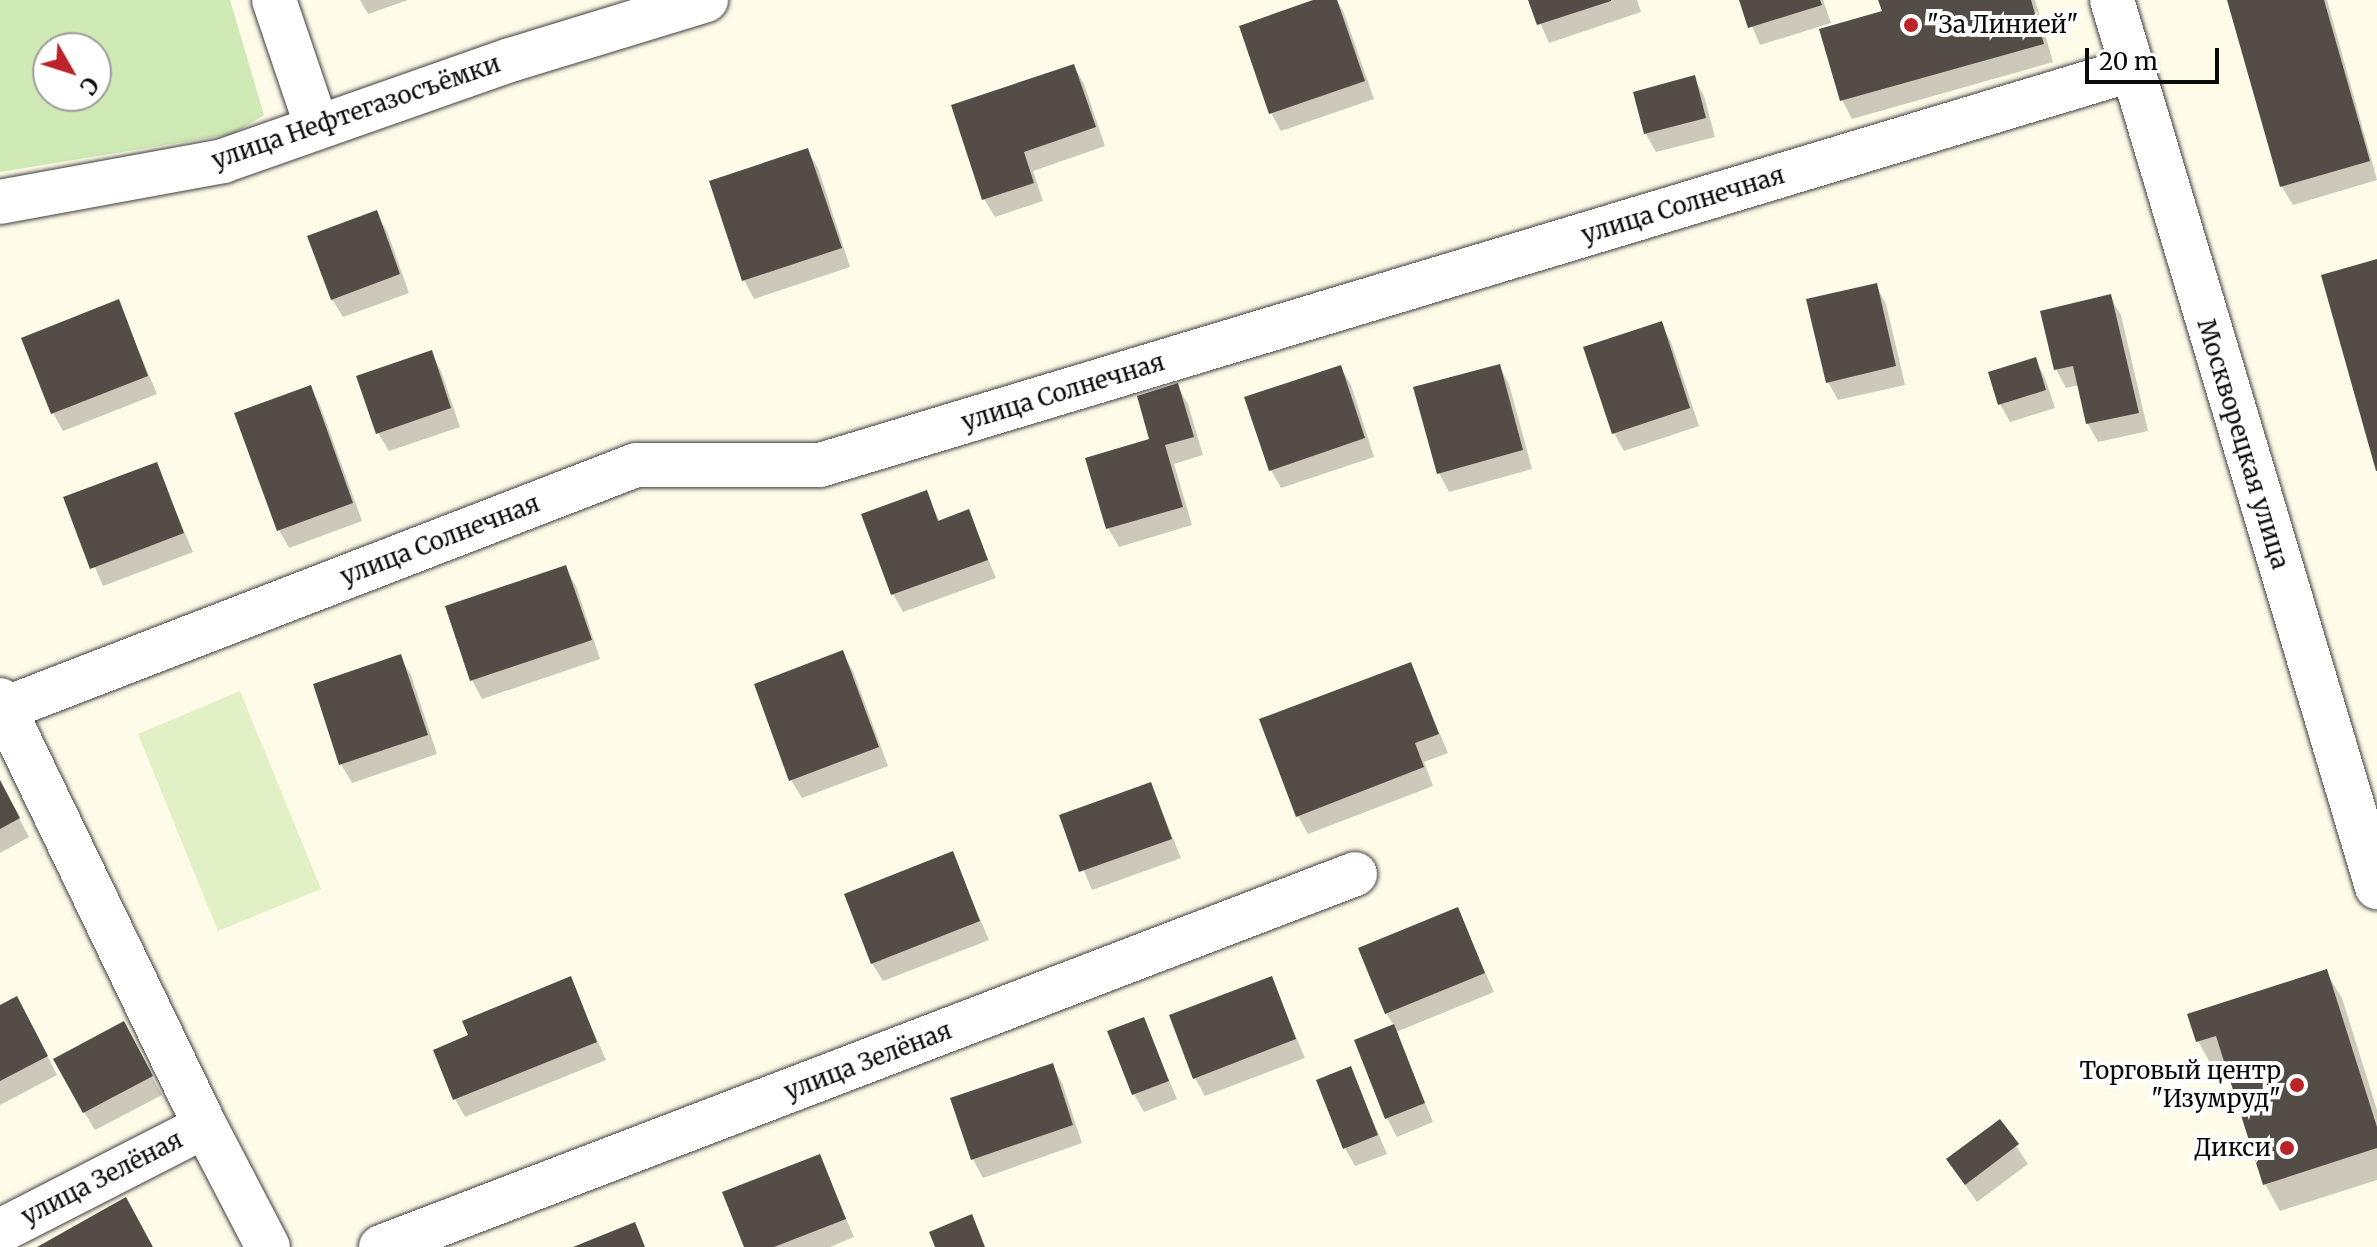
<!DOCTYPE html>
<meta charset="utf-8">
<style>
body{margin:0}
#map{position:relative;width:2377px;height:1247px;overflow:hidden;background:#fffbe9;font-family:Merriweather,serif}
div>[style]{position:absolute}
.green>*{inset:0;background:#cee9b4}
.pitch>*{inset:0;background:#e1f0c5}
.shadow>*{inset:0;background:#0003}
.building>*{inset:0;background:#544c47}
.roads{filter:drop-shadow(0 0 2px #3e3e3e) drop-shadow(0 0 2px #3e3e3e)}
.minor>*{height:44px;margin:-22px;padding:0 22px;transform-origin:22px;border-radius:22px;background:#fff}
.dots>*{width:22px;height:22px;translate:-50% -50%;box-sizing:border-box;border:4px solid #fff;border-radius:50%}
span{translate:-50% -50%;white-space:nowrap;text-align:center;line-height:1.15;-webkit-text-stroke:8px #fff;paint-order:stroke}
.poi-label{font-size:24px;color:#0b0b0b}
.left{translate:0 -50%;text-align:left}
.right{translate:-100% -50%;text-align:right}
.street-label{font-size:24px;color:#0b0b0b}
.north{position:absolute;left:32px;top:32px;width:80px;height:80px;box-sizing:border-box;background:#fff;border:2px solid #9d9d9d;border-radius:50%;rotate:129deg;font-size:22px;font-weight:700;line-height:32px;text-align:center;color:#0b0b0b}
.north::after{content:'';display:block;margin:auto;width:28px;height:36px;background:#bb2329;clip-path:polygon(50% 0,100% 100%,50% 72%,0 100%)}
.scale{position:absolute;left:2085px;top:48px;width:134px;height:36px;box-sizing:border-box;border:4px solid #0b0b0b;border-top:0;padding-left:10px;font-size:24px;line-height:28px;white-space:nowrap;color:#0b0b0b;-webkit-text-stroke:6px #fff;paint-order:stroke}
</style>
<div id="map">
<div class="green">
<div style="clip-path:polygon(evenodd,0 0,230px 0,264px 115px,233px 134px,0 172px,0 0,48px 48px,96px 48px,96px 96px,48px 96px,48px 48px)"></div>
</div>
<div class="pitch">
<div style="clip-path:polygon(240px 691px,321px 889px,218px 931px,138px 734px)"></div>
</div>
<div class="shadow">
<div style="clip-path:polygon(360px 0,408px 0,368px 14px)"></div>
<div style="clip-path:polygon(1319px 0,1337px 0,1344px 13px,1374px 99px,1281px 131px,1271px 113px)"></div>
<div style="clip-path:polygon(1530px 0,1637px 0,1641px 12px,1549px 43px)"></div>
<div style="clip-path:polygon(1741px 0,1823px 0,1831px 23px,1760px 45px)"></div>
<div style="clip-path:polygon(1881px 0,2035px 0,2053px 62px,1852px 119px,1842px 100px,1884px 13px)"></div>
<div style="clip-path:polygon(2229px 0,2327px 0,2377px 180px,2293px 205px,2282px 187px)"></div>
<div style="clip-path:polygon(1074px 66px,1084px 84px,1105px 146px,1033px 171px,1043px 201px,995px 217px,984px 199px)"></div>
<div style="clip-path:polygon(1694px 78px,1704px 96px,1715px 137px,1656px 152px,1646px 134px,1635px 93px)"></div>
<div style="clip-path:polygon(807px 150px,818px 168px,850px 267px,754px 299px,744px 280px,711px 182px)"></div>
<div style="clip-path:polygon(376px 213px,387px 231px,409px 293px,343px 317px,332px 299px)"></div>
<div style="clip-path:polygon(1876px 285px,1886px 304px,1905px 385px,1838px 400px,1828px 382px)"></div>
<div style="clip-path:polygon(2110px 297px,2121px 315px,2148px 431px,2098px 442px,2088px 424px,2079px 385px,2066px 388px,2056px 369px)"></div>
<div style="clip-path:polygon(118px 302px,157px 394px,63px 431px,53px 413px)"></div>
<div style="clip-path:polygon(1661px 324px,1671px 342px,1699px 426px,1624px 451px,1614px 433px)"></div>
<div style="clip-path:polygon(431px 353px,441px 371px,460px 427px,389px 451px,378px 433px)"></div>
<div style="clip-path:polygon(2035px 359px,2045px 378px,2055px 408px,2010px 422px,2000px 404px)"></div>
<div style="clip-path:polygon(1499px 366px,1509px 384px,1532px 469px,1449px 492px,1439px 473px)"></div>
<div style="clip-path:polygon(1340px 367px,1351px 385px,1374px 457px,1281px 488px,1271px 470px)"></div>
<div style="clip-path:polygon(1177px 386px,1188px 404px,1203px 455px,1174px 464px,1192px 525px,1119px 547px,1108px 528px,1088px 459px,1152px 441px)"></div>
<div style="clip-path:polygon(310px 387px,320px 405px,362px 521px,289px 548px,279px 530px)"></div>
<div style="clip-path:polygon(156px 465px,193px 552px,103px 586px,66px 499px)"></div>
<div style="clip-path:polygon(926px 493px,940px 522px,968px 512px,996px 578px,903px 612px,893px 594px)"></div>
<div style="clip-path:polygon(565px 567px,576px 586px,600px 659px,482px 699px,472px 680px)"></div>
<div style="clip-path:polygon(842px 653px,853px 671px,888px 766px,802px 798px,791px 780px)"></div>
<div style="clip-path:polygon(400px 657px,411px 675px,437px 754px,352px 783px,341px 764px,315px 686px)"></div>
<div style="clip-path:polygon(1410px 664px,1448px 753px,1424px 762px,1433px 786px,1308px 834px,1298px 816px)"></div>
<div style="clip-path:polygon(0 782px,29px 837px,0 853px)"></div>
<div style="clip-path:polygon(1151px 784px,1181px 858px,1092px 890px,1061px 816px)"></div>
<div style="clip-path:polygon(952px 854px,989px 940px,883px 981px,872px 963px)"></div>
<div style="clip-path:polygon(1457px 909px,1494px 992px,1396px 1032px,1433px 1122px,1397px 1137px,1387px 1118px,1394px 1026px,1386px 1013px)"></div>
<div style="clip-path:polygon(2326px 972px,2342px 998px,2377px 1110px,2377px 1180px,2280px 1211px,2265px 1184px,2227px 1064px,2213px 1068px,2198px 1041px)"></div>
<div style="clip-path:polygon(1271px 978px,1305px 1058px,1205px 1096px,1195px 1078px)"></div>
<div style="clip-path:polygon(570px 979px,606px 1060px,465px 1117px,455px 1099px,470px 1036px)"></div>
<div style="clip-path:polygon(0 1007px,27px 1017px,57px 1075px,0 1105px)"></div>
<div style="clip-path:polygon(1143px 1019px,1177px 1099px,1144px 1112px,1134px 1094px)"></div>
<div style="clip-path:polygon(123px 1024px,162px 1095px,95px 1130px,84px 1112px)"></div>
<div style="clip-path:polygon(1052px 1065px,1062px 1083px,1082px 1143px,983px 1178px,973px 1159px)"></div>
<div style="clip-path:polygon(1350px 1068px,1387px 1154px,1355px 1166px,1345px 1148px)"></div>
<div style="clip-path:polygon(2000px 1122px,2028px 1164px,1977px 1202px,1948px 1160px)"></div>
<div style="clip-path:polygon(819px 1156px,854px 1237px,830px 1247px,746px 1247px)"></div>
</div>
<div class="building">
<div style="clip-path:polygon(1313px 0,1337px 0,1365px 81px,1269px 114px,1239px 26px)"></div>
<div style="clip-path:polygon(1528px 0,1611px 0,1611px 1px,1537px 25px)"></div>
<div style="clip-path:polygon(1739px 0,1820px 0,1822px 5px,1748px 28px)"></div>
<div style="clip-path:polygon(1878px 0,2031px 0,2044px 44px,1840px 101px,1819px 29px,1882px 11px)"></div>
<div style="clip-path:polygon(2227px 0,2324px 0,2370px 161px,2280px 187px)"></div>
<div style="clip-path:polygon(1074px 64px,1096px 127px,1024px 152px,1034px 183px,982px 200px,951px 105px)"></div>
<div style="clip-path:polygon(1695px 75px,1706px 118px,1644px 134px,1633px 92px)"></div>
<div style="clip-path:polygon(808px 148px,842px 248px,742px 281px,709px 181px)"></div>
<div style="clip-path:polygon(377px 210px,400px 274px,331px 300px,307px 236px)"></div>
<div style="clip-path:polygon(2377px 259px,2377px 471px,2376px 471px,2321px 275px)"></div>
<div style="clip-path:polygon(1877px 283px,1896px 366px,1826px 383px,1806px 299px)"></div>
<div style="clip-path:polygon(2111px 294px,2139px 413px,2086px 424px,2073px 366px,2054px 370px,2040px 311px)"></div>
<div style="clip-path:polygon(119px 299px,148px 376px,51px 414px,21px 338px)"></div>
<div style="clip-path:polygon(1662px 321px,1690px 408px,1612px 434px,1583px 347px)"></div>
<div style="clip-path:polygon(432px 350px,451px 408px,376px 434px,356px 376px)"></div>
<div style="clip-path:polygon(2036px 357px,2046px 390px,1998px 405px,1988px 372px)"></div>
<div style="clip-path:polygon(1500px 364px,1523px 450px,1437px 474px,1413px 387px)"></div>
<div style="clip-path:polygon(1341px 365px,1365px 438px,1269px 471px,1244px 397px)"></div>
<div style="clip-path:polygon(1178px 383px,1194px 437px,1165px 445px,1183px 507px,1106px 529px,1085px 458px,1149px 439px,1137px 396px)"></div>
<div style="clip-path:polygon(311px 385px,353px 503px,277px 531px,234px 413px)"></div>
<div style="clip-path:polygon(157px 462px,184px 533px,90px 569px,63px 497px)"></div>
<div style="clip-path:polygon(927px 490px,938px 521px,969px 509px,988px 560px,891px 595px,861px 514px)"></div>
<div style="clip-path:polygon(566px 565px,592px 640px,470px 681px,445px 606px)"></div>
<div style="clip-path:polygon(843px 650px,879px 747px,789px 781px,754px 684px)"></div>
<div style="clip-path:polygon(401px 654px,428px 735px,339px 765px,313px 684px)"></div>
<div style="clip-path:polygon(1411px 662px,1439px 734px,1415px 743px,1424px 767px,1296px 817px,1259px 719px)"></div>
<div style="clip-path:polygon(0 780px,20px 818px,0 829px)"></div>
<div style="clip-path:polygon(1151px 782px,1172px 839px,1079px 872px,1059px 815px)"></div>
<div style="clip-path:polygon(953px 851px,980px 921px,871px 964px,844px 894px)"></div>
<div style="clip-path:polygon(1458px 907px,1485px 973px,1385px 1014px,1358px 948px)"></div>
<div style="clip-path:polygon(2327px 969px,2377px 1127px,2377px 1148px,2263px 1185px,2216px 1036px,2196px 1042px,2187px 1014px)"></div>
<div style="clip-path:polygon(571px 976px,597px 1042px,453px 1100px,433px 1050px,468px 1035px,462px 1021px)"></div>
<div style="clip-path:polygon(1272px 976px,1296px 1039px,1193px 1079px,1169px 1015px)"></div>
<div style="clip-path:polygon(17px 996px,48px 1056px,0 1081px,0 1005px)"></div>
<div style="clip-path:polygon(1144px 1017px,1169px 1081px,1132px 1095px,1107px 1031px)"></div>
<div style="clip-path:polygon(124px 1021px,153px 1076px,83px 1113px,53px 1059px)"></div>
<div style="clip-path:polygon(1394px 1024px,1425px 1103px,1385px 1119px,1354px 1040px)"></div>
<div style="clip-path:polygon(1053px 1063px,1073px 1125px,971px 1160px,950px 1098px)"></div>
<div style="clip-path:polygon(1351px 1066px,1378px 1135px,1343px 1149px,1316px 1080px)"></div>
<div style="clip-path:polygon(2000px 1119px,2019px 1144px,1965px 1185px,1946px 1159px)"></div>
<div style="clip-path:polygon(820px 1154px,846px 1219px,774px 1247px,744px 1247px,722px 1192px)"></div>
<div style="clip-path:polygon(126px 1197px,153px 1247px,37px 1247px)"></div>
<div style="clip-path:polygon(972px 1214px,985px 1247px,935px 1247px,929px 1232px)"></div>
<div style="clip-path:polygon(635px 1222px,645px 1247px,573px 1247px)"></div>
</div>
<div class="roads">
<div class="minor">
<div style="left:274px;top:0;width:134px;rotate:71.3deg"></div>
<div style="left:2112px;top:0;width:926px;rotate:73.37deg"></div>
<div style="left:0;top:202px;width:227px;rotate:-10.4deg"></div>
<div style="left:223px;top:161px;width:304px;rotate:-19.4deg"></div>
<div style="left:510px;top:60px;width:205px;rotate:-17deg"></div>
<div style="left:0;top:700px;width:473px;rotate:64.3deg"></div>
<div style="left:205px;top:1126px;width:136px;rotate:62.5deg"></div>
<div style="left:4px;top:709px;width:677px;rotate:-21.11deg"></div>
<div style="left:636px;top:465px;width:184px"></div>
<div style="left:820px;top:465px;width:1369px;rotate:-16.77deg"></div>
<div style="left:0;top:1231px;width:230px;rotate:-27.1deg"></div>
<div style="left:381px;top:1247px;width:1043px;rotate:-20.95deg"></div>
</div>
</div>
<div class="dots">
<div style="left:1911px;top:25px;background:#bb2329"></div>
<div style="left:2297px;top:1085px;background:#bb2329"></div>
<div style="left:2287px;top:1148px;background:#bb2329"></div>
</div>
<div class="poi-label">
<span class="left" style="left:1927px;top:25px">"За Линией"</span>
<span class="right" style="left:2281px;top:1085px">Торговый центр<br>"Изумруд"</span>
<span class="right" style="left:2271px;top:1148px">Дикси</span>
</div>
<div class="street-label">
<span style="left:356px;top:112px;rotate:-19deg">улица Нефтегазосъёмки</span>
<span style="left:1683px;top:205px;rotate:-17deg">улица Солнечная</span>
<span style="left:1063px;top:392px;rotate:-17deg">улица Солнечная</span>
<span style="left:2243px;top:444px;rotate:73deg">Москворецкая улица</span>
<span style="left:440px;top:540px;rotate:-21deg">улица Солнечная</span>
<span style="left:868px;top:1061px;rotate:-21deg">улица Зелёная</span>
<span style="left:102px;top:1178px;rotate:-27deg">улица Зелёная</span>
</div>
<div class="north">С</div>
<div class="scale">20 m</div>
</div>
